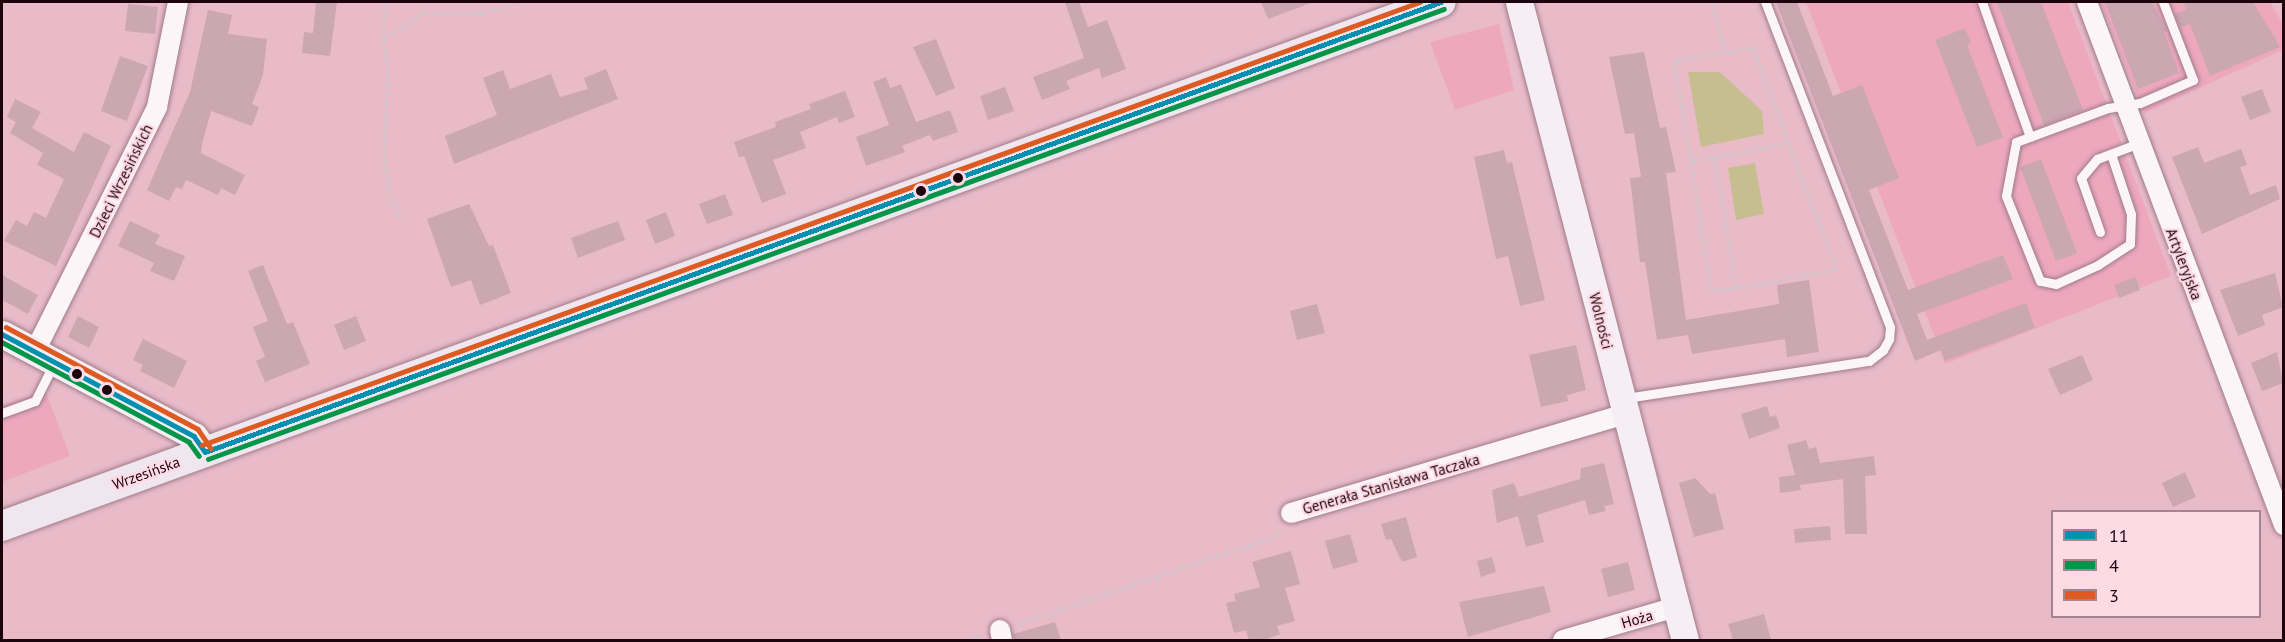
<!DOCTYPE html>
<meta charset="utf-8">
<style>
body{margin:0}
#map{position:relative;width:2285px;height:642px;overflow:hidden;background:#e9bbc9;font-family:"PT Sans",sans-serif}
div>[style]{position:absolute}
.built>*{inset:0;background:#eea8be}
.green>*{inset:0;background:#c6be90}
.building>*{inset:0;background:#cba7b2}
.path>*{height:3px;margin-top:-1.5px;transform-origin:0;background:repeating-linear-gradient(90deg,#d2c4c8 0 6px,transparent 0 9px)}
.roads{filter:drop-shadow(0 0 2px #9e7c87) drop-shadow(0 0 2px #9e7c87)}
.lane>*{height:9px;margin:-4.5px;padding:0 4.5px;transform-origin:4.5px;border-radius:4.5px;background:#fcf5f7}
.street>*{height:20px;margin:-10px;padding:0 10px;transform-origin:10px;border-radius:10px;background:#fcf5f7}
.secondary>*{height:27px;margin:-13.5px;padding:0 13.5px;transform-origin:13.5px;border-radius:13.5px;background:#f6eef4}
.primary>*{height:30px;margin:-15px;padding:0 15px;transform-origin:15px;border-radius:15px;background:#f0e6ef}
.bus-1>*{height:4.5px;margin:-2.25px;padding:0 2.25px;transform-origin:2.25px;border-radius:2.25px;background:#0490b1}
.bus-2>*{height:4.5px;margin:-2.25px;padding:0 2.25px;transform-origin:2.25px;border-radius:2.25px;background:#03964a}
.bus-3>*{height:4.5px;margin:-2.25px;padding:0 2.25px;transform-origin:2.25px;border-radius:2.25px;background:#dd5b20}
.dots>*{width:16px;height:16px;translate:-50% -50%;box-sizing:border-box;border:3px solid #fedae4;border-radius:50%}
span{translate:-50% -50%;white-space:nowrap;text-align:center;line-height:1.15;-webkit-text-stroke:4.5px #fedae4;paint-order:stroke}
.street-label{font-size:15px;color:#1d030c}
.frame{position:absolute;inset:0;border:3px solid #1d030c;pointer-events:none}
.legend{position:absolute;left:2051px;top:510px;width:210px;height:108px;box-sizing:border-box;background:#fedae4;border:2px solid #a4848e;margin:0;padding:8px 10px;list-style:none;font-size:18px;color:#1d030c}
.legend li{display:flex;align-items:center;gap:12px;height:30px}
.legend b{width:30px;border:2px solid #a4848e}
</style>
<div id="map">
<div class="built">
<div style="clip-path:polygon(1806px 2px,2068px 2px,2171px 276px,1945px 364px)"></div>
<div style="clip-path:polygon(2101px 2px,2270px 2px,2283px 24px,2283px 50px,2144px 113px)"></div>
<div style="clip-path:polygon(1499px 24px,1514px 90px,1455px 110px,1430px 42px)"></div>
<div style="clip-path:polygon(45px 390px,70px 456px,2px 482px,2px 406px)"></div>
</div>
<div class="green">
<div style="clip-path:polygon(1688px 72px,1720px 72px,1762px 111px,1764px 134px,1701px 147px)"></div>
<div style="clip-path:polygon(1755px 163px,1764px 214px,1736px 220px,1728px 168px)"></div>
</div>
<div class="building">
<div style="clip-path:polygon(316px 2px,337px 2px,330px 56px,302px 53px,304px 32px,313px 33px)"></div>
<div style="clip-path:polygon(1065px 2px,1079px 2px,1088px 27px,1107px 20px,1126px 69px,1102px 78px,1099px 68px,1066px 81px,1070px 89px,1042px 100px,1033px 77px,1084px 58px)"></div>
<div style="clip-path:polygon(1261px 2px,1311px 2px,1311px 3px,1268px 19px)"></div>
<div style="clip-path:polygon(1776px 2px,1797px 2px,1833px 96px,1862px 85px,1899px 178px,1869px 190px,1908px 290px,2003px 255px,2013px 279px,1917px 314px,1927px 340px,2026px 303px,2035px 328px,1945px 361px,1941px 350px,1915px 361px)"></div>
<div style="clip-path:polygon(1997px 2px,2041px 2px,2083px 110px,2044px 125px)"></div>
<div style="clip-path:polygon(2105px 2px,2152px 2px,2167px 31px,2164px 32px,2179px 73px,2138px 89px)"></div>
<div style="clip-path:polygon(2183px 2px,2253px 2px,2280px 47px,2210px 76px,2190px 24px,2180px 27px,2175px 14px,2186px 10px)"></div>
<div style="clip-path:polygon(128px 4px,158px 7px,155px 34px,125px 31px)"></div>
<div style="clip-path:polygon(208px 10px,232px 15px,228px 34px,267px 39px,263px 75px,252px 104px,259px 107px,252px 126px,211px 111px,202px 144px,201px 153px,245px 175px,235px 195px,221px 188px,218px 195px,186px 180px,182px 189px,176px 187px,169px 201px,147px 190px,190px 92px)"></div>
<div style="clip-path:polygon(1965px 28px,1971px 43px,1967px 45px,2003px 137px,1977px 147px,1935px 40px)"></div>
<div style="clip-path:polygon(936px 39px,955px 88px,936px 96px,913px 47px)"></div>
<div style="clip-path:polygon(1644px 52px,1660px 128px,1666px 127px,1676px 172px,1666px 173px,1686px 320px,1779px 304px,1777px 285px,1809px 280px,1819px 352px,1787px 357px,1785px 339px,1692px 354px,1688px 335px,1657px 340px,1645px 262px,1640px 262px,1630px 178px,1641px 177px,1634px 133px,1625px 134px,1609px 57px)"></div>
<div style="clip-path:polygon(120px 56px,148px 66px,127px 121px,101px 111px)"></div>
<div style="clip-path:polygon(606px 69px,618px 99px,454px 164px,445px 136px,497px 115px,483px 78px,503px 70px,510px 89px,551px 74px,560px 97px,588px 89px,584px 78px)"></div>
<div style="clip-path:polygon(886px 77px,890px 88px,901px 84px,916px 122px,950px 110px,958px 132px,933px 141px,930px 135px,902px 146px,905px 152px,866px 166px,856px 137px,889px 125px,873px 82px)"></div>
<div style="clip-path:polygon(1005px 87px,1014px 111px,988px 120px,980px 96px)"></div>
<div style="clip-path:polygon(2262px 89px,2271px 112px,2250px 120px,2241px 97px)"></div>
<div style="clip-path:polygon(845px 91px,855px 117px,839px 123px,837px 117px,800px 132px,806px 148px,773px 160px,786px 194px,762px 203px,744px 156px,739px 157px,734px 142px,776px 127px,775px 122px,811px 109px,809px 104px)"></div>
<div style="clip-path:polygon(15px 99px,41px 112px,32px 128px,74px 152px,84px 132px,111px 146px,56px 266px,4px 241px,16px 220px,27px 226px,34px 212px,46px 218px,64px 179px,37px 165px,43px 153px,10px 133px,16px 122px,7px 117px)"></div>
<div style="clip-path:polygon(2198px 147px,2204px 163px,2241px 149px,2247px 165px,2240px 167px,2250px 195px,2276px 185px,2280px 199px,2202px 234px,2172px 157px)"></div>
<div style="clip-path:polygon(1504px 150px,1507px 163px,1512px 162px,1545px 300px,1520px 306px,1508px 256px,1496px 259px,1474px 157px)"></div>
<div style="clip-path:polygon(2041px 159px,2077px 253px,2056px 261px,2020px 167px)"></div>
<div style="clip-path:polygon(725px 194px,733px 215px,707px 224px,699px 204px)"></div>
<div style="clip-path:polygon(469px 204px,489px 246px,493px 245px,511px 293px,480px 305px,471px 280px,451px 287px,427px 219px)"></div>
<div style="clip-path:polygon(666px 212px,675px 236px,655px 244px,646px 220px)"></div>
<div style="clip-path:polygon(130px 221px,160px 235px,155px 244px,185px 256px,174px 281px,150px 271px,154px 263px,118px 246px)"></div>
<div style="clip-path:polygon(618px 221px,625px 240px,578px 258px,571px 238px)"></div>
<div style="clip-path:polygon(263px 265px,287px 324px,293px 322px,310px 364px,265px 382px,256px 361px,265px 357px,253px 327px,268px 321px,248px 271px)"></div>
<div style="clip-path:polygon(2275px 273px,2283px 307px,2262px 315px,2265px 325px,2238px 336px,2220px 290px)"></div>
<div style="clip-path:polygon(2px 275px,38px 295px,28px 314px,2px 300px)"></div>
<div style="clip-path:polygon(2136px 277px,2140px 290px,2119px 298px,2114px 285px)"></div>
<div style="clip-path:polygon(1317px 304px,1325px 333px,1297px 340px,1290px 311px)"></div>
<div style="clip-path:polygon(78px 316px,99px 327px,89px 348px,68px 337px)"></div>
<div style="clip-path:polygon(356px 316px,366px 341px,344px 350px,334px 325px)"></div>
<div style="clip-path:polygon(143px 339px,187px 361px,174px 388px,140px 371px,143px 365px,133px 360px)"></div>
<div style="clip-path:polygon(1576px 345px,1586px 390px,1567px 395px,1568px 401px,1541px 407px,1529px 355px)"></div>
<div style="clip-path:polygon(2277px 352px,2283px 383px,2262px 391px,2251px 363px)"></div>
<div style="clip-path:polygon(2082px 355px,2093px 380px,2060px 395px,2048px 369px)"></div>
<div style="clip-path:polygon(1767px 406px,1770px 417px,1776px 415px,1780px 428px,1749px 439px,1741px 414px)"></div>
<div style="clip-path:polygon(1806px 440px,1809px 449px,1816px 447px,1820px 463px,1874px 456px,1876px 475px,1865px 476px,1867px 534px,1845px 534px,1843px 479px,1800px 485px,1801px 490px,1780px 493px,1779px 477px,1795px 475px,1787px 445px)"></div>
<div style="clip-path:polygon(1604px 463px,1614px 504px,1604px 506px,1606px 511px,1589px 515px,1585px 500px,1537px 515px,1544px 542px,1526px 547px,1518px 516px,1497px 523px,1492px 490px,1514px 483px,1519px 497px,1580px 479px,1581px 468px)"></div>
<div style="clip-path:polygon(2185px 472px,2196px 497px,2173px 507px,2162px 483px)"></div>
<div style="clip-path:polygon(1695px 478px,1710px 494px,1715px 493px,1724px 529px,1694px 537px,1679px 483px)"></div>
<div style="clip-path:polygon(1406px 517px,1417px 557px,1402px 562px,1391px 539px,1386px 540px,1381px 524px)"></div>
<div style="clip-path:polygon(1830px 526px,1831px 540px,1795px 543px,1794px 529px)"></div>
<div style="clip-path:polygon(1350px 534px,1358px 562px,1333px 569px,1325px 541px)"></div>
<div style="clip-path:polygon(1291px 551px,1300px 584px,1285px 588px,1295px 621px,1277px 626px,1280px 634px,1265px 640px,1249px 640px,1246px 630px,1234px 633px,1226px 603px,1236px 601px,1234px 594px,1260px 587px,1252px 562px)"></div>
<div style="clip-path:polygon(1492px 557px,1496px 572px,1481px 577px,1477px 561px)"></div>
<div style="clip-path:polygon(1628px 562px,1635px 590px,1608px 597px,1601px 569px)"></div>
<div style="clip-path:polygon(1544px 586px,1551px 612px,1468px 637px,1459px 602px)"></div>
<div style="clip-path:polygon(1764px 614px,1771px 640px,1733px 640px,1728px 624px)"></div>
<div style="clip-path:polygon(1055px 622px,1061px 640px,1014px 640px,1013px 634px)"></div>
</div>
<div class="path">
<div style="left:386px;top:2px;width:36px;rotate:95deg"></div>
<div style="left:383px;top:38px;width:35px;rotate:82deg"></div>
<div style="left:388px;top:73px;width:84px;rotate:92.7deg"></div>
<div style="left:384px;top:157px;width:39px;rotate:80deg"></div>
<div style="left:391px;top:195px;width:24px;rotate:68deg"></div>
<div style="left:1712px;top:2px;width:49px;rotate:74.5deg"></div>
<div style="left:383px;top:38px;width:46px;rotate:-31.6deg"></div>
<div style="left:422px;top:14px;width:59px;rotate:-1deg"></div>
<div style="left:481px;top:13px;width:41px;rotate:-15.4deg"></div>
<div style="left:1753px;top:47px;width:237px;rotate:69.5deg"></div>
<div style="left:1836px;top:269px;width:101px;rotate:169.1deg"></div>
<div style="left:1737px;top:288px;width:133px;rotate:-100deg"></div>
<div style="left:1714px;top:157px;width:23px;rotate:170deg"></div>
<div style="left:1691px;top:161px;width:101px;rotate:-99.6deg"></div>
<div style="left:1674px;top:61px;width:80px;rotate:-10deg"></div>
<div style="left:1715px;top:157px;width:76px;rotate:-11.5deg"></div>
<div style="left:1691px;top:161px;width:131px;rotate:81.2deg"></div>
<div style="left:1711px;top:290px;width:26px;rotate:-4deg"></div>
<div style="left:1018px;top:624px;width:270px;rotate:-18.8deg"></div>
<div style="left:1274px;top:537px;width:11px;rotate:-56deg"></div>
<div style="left:965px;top:640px;width:19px;rotate:-16deg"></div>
</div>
<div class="roads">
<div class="lane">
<div style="left:1982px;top:2px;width:143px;rotate:70.4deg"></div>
<div style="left:2111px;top:154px;width:63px;rotate:71.6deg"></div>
<div style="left:2131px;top:214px;width:30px;rotate:92deg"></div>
<div style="left:2130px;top:244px;width:38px;rotate:147deg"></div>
<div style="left:2098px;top:265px;width:46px;rotate:155.7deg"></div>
<div style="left:2056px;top:284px;width:16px;rotate:-169deg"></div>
<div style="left:2040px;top:281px;width:92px;rotate:-111.8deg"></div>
<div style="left:2006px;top:196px;width:55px;rotate:-79.5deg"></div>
<div style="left:2016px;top:142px;width:98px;rotate:-20.3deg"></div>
<div style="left:2108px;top:108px;width:32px;rotate:-9deg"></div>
<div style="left:2140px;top:103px;width:58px;rotate:-23.5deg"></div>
<div style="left:2193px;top:80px;width:84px;rotate:-111deg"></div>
<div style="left:2100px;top:232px;width:57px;rotate:-109.4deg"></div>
<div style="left:2081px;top:178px;width:25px;rotate:-50deg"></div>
<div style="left:2097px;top:159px;width:45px;rotate:-20.9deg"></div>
<div style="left:1626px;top:398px;width:246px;rotate:-8.7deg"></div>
<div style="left:1869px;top:361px;width:18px;rotate:-38deg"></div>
<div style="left:1883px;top:350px;width:13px;rotate:-61deg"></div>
<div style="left:1889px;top:339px;width:12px;rotate:-85deg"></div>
<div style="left:1890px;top:327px;width:348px;rotate:-111deg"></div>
<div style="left:2px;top:413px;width:35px;rotate:-20deg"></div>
<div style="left:35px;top:401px;width:40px;rotate:-63.4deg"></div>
</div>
<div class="street">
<div style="left:2087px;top:2px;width:559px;rotate:69.36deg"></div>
<div style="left:35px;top:351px;width:273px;rotate:-63.4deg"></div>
<div style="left:157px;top:107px;width:107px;rotate:-78.7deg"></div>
<div style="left:1291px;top:513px;width:348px;rotate:-16.5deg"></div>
<div style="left:1000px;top:630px;width:10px;rotate:79deg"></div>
<div style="left:1563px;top:640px;width:118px;rotate:-16.3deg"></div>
</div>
<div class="secondary">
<div style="left:1519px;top:2px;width:659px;rotate:75.42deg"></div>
<div style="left:2px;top:334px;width:217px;rotate:28deg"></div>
<div style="left:194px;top:436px;width:19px;rotate:55deg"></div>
</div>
<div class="primary">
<div style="left:2px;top:526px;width:1531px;rotate:-20.01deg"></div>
</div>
</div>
<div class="bus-1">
<div style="left:2px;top:334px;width:217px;rotate:28deg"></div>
<div style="left:194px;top:436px;width:19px;rotate:55deg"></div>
<div style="left:205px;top:452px;width:1315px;rotate:-20.01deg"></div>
</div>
<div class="bus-2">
<div style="left:2px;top:342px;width:212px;rotate:28.1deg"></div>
<div style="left:189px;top:442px;width:17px;rotate:54deg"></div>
<div style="left:208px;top:459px;width:1315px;rotate:-20.01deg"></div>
</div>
<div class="bus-3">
<div style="left:6px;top:327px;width:217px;rotate:28deg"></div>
<div style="left:198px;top:429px;width:23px;rotate:56deg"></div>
<div style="left:202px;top:445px;width:1296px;rotate:-19.99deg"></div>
</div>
<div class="dots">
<div style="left:958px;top:178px;background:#1d030c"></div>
<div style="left:921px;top:191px;background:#1d030c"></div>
<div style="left:77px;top:374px;background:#1d030c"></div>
<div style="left:107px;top:390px;background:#1d030c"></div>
</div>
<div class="street-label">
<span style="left:121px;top:181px;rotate:-64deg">Dzieci Wrzesińskich</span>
<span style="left:2184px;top:264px;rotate:69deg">Artyleryjska</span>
<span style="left:1601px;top:321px;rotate:76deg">Wolności</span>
<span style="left:146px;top:473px;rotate:-20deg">Wrzesińska</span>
<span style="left:1391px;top:484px;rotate:-16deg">Generała Stanisława Taczaka</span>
<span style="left:1637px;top:619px;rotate:-16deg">Hoża</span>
</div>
<div class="frame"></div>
<ul class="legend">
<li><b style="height:8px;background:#0490b1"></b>11</li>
<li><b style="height:8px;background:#03964a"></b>4</li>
<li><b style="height:8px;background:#dd5b20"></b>3</li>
</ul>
</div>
